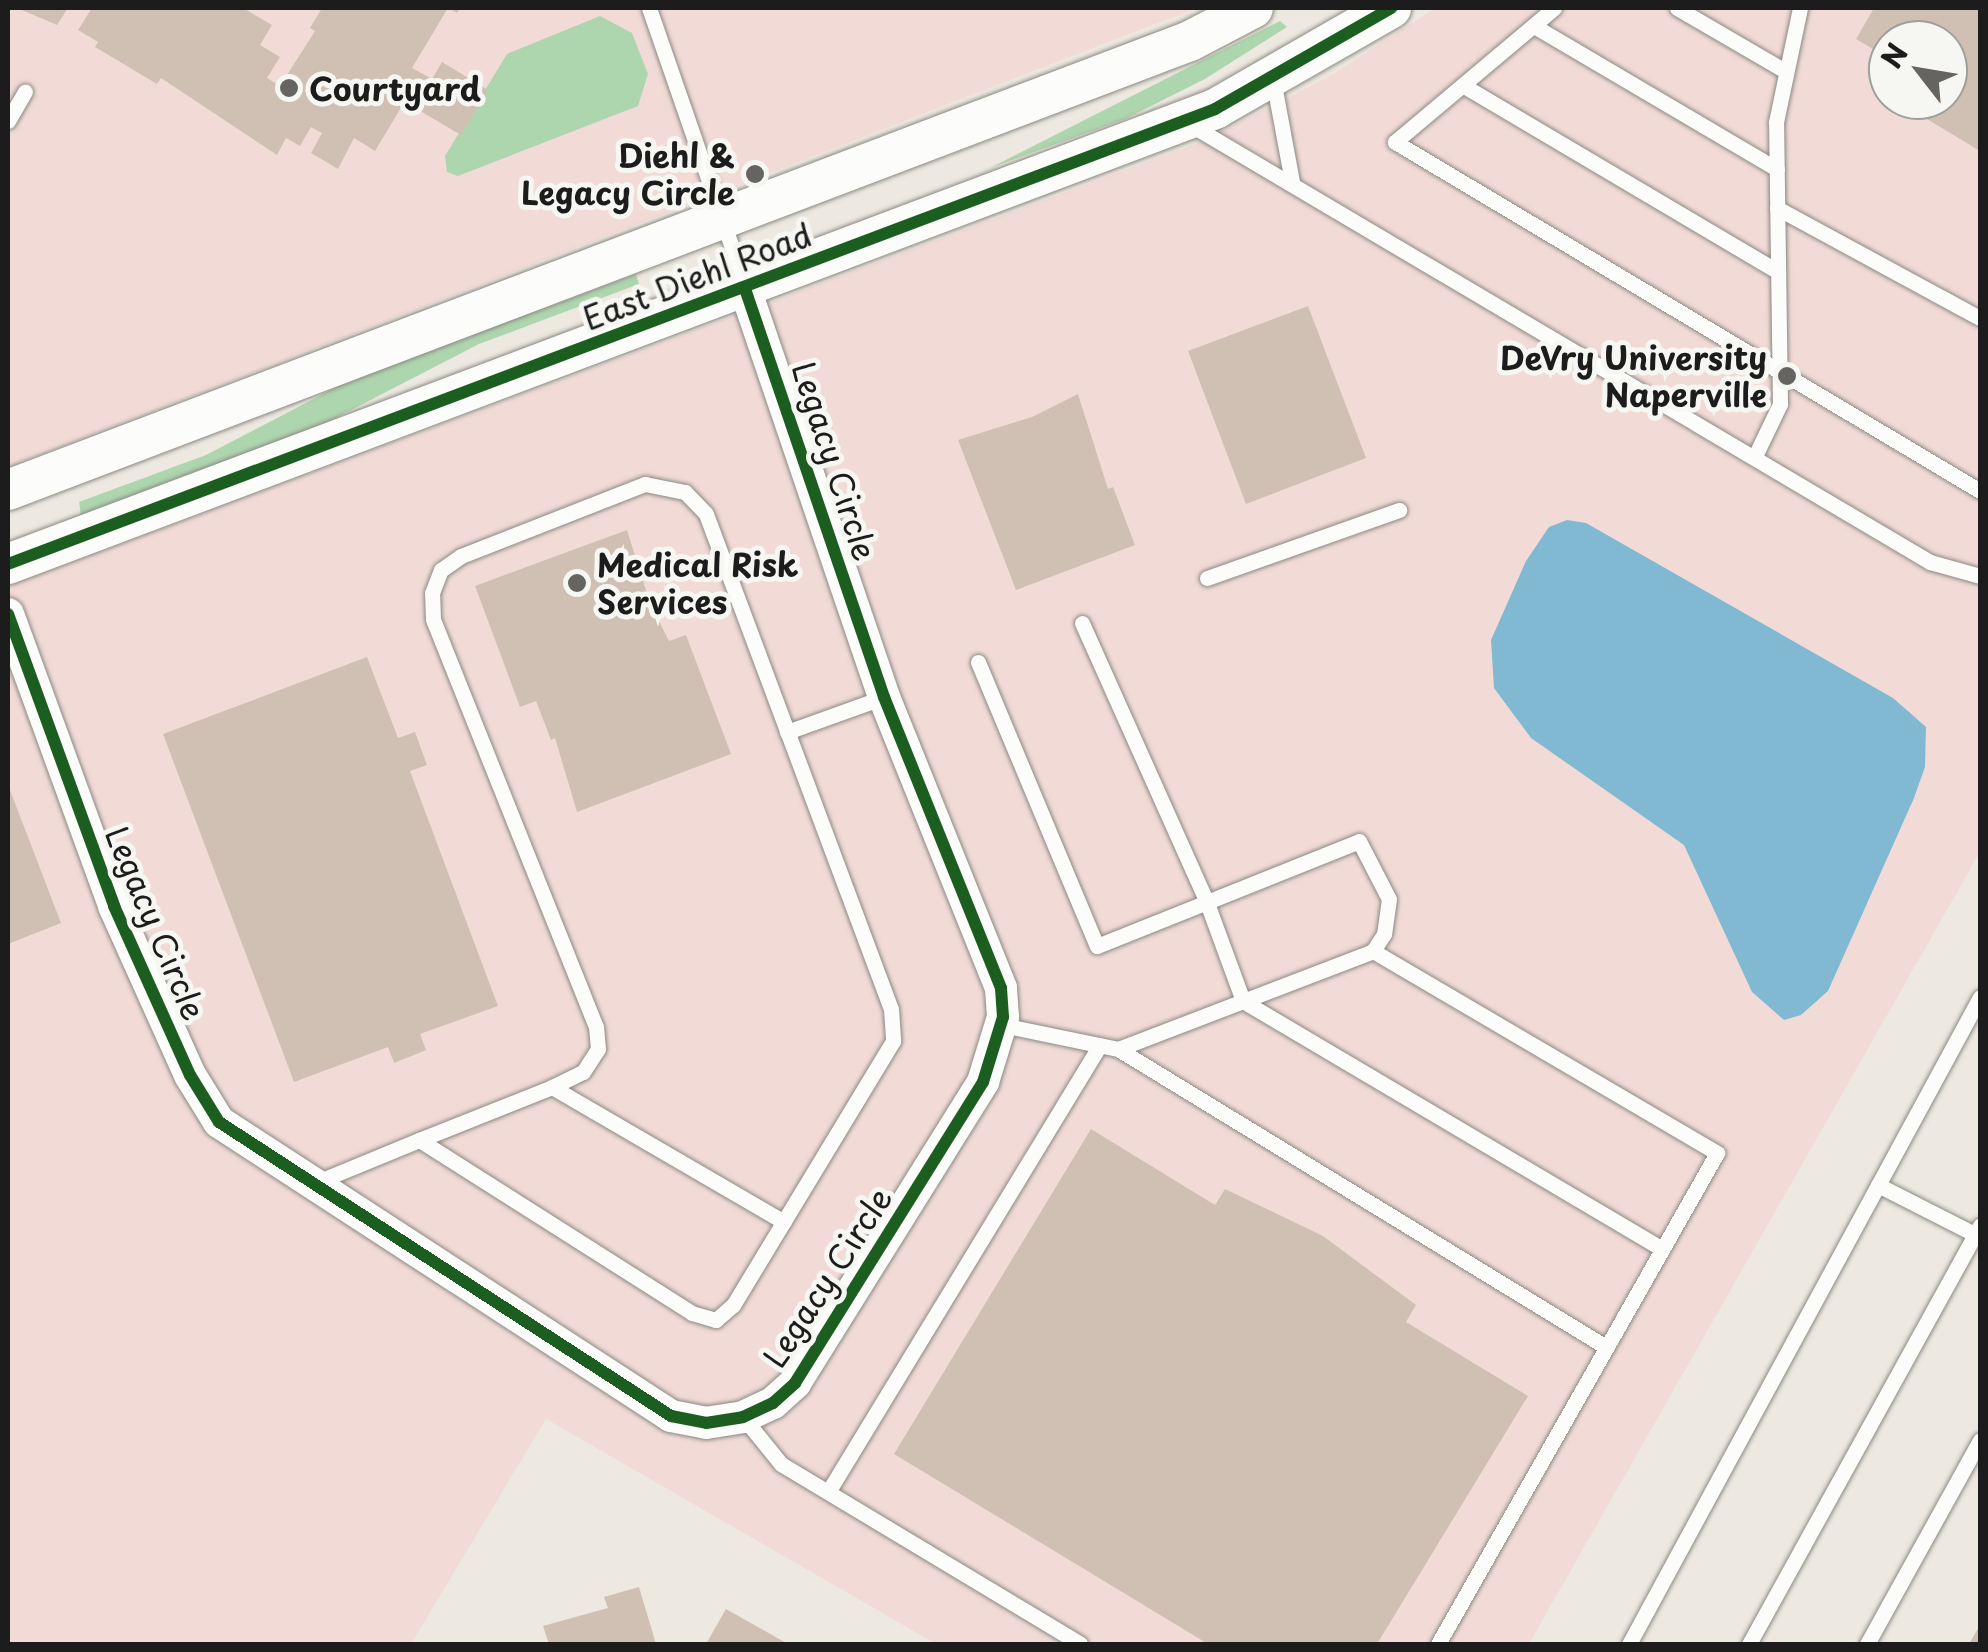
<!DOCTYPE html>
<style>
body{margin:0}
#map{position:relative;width:1988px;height:1652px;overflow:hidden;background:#ede9e0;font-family:"Playpen Sans",sans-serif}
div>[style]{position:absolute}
.built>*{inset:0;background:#f2dbd7}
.green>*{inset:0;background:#aed6ae}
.water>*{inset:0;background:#81b9d3}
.building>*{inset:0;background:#cfc0b3}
.roads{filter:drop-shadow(0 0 2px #8b8984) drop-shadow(0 0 2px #8b8984)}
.service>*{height:15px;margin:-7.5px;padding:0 7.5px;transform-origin:7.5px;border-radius:7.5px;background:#fcfcfa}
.minor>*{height:32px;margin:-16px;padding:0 16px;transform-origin:16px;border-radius:16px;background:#fcfcfa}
.tertiary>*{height:40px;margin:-20px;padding:0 20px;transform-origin:20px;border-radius:20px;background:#fcfcfa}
.cycleway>*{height:12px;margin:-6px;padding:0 6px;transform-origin:6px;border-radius:6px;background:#1b5e20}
.dots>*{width:28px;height:28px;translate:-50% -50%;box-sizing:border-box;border:5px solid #f6f6f2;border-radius:50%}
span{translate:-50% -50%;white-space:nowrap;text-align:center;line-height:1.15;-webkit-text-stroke:10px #f6f6f2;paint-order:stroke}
.poi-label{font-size:32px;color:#1c1c1c;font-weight:700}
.left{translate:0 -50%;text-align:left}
.right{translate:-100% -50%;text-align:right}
.street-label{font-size:32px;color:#1c1c1c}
.frame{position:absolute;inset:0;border:10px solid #1c1c1c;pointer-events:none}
.north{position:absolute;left:1868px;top:20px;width:100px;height:100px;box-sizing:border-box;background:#f6f6f2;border:2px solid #9f9f9c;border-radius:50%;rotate:301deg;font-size:28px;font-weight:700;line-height:40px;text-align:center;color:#1c1c1c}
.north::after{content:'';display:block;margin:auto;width:35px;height:45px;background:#656461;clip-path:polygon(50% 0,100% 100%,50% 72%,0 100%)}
</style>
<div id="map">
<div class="built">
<div style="clip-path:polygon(8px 8px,1197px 8px,8px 467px)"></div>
<div style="clip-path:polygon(evenodd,1435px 8px,1980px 8px,1980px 852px,1529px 1644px,936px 1644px,546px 1419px,411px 1644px,8px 1644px,8px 586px,1206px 140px,1335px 73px,1435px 8px,1888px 40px,1948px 40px,1948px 100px,1888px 100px,1888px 40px)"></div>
</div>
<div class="green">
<div style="clip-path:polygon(600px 16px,632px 33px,648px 74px,638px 106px,458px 176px,447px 172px,445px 156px,507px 54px)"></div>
<div style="clip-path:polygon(1280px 21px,1287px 27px,1205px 79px,1125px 119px,990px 168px)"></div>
<div style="clip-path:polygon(636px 274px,639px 284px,479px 344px,326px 423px,81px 516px,79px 502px,206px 455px,350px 380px)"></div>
</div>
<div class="water">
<div style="clip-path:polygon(1567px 520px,1586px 523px,1893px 698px,1926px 727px,1925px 767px,1914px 798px,1828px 991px,1801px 1015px,1784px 1020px,1752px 992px,1684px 845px,1531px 738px,1494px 688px,1491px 640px,1526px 561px,1549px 527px)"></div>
</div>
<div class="building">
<div style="clip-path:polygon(17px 8px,68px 8px,57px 25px)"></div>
<div style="clip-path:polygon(92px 8px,243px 8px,272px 25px,260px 45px,280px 57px,267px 78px,280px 86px,315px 31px,310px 28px,322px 8px,460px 8px,457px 13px,448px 8px,412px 68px,432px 79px,442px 62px,488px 90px,461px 135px,415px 108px,422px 96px,403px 84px,398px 91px,408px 96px,375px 151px,354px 138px,338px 169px,311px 153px,322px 133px,311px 127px,300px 146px,286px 138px,277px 155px,161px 78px,157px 84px,95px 47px,98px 42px,78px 30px)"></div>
<div style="clip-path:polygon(1874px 8px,1980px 8px,1980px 151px,1902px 104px,1948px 100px,1948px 40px,1888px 40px,1888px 58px,1856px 39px)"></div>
<div style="clip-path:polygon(1308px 306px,1366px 458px,1246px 504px,1188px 351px)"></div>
<div style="clip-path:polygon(1078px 394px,1108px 489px,1113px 487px,1135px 545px,1016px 590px,958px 440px,1032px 417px)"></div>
<div style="clip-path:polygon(627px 530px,650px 603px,669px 641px,686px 635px,731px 754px,577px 812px,555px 738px,551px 740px,536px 701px,520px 707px,475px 586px)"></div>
<div style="clip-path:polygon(367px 657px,398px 738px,415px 732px,427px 765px,410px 771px,498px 1006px,420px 1034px,426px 1050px,394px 1063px,388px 1047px,294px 1082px,163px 734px)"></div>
<div style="clip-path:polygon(8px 785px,61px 923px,8px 944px)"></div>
<div style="clip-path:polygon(1091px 1129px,1215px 1205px,1225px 1189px,1323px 1236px,1416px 1305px,1406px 1322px,1528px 1396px,1377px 1644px,1208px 1644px,894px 1454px)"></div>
<div style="clip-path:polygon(639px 1587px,656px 1644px,549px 1644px,543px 1626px,608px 1608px,604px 1597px)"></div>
<div style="clip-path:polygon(726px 1609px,788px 1644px,706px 1644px)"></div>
<div style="clip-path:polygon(1980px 1625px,1980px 1644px,1969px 1644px)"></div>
</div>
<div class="roads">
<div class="service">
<div style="left:649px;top:8px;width:291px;rotate:70.9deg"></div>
<div style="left:1554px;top:8px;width:208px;rotate:139.9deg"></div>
<div style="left:1395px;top:142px;width:681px;rotate:30.82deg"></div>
<div style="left:1677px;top:8px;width:121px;rotate:30.2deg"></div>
<div style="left:1534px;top:26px;width:282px;rotate:30.5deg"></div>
<div style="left:1273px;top:79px;width:105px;rotate:79.5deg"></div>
<div style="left:1464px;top:86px;width:365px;rotate:30.6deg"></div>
<div style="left:8px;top:121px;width:34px;rotate:-60deg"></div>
<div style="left:1191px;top:125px;width:859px;rotate:30.6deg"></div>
<div style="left:1930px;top:562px;width:52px;rotate:15.6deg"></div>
<div style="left:1777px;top:208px;width:231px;rotate:28.5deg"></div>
<div style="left:1755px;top:456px;width:58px;rotate:-64.3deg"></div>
<div style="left:1780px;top:404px;width:282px;rotate:-90.8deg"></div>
<div style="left:1776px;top:122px;width:116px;rotate:-78.1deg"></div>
<div style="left:1207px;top:578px;width:204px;rotate:-19.5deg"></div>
<div style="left:1082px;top:623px;width:307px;rotate:65.9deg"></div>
<div style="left:1207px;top:903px;width:104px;rotate:69.8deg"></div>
<div style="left:1243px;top:1001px;width:487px;rotate:30.6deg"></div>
<div style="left:978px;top:662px;width:308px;rotate:67.3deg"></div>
<div style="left:1097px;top:946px;width:282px;rotate:-21.8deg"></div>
<div style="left:1359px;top:841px;width:65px;rotate:62.7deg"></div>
<div style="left:1389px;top:899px;width:35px;rotate:98deg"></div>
<div style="left:1384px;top:934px;width:20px;rotate:123deg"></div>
<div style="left:787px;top:732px;width:103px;rotate:-19.8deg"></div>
<div style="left:1002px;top:1025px;width:118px;rotate:11.7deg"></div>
<div style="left:1118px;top:1049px;width:273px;rotate:-21deg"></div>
<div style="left:1373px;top:951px;width:399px;rotate:30.4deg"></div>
<div style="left:1717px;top:1153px;width:565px;rotate:119.61deg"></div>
<div style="left:1118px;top:1049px;width:572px;rotate:31.41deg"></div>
<div style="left:552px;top:1087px;width:268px;rotate:30.2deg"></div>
<div style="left:317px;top:1182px;width:110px;rotate:-22.4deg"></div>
<div style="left:419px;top:1140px;width:143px;rotate:-21.7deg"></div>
<div style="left:552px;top:1087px;width:34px;rotate:-26deg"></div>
<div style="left:583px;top:1072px;width:27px;rotate:-57deg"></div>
<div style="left:598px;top:1049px;width:22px;rotate:-95deg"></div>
<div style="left:596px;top:1027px;width:439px;rotate:-111.8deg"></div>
<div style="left:433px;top:619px;width:26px;rotate:-92deg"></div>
<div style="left:432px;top:593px;width:25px;rotate:-69deg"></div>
<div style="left:441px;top:570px;width:24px;rotate:-35deg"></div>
<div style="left:461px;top:556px;width:198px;rotate:-21.4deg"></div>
<div style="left:645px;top:484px;width:41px;rotate:11.3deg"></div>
<div style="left:685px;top:492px;width:30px;rotate:46deg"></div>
<div style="left:706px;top:514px;width:528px;rotate:69.51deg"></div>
<div style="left:891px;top:1009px;width:32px;rotate:86deg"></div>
<div style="left:893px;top:1041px;width:309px;rotate:121.2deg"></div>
<div style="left:733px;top:1305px;width:23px;rotate:139deg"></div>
<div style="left:716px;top:1320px;width:25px;rotate:-164deg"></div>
<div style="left:692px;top:1313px;width:323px;rotate:-147.6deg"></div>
<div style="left:1878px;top:1185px;width:114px;rotate:27deg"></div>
<div style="left:743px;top:1417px;width:60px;rotate:51deg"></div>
<div style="left:781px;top:1464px;width:349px;rotate:31deg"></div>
<div style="left:828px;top:1492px;width:523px;rotate:-58.68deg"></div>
<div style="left:1629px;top:1644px;width:736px;rotate:-61.52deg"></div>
<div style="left:1749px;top:1644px;width:478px;rotate:-61.1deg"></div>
<div style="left:1867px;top:1644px;width:233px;rotate:-61deg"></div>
</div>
<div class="minor">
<div style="left:8px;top:614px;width:311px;rotate:70deg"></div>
<div style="left:114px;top:906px;width:185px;rotate:65.8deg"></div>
<div style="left:190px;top:1075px;width:55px;rotate:58.3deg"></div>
<div style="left:219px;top:1122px;width:539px;rotate:33.04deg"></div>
<div style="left:671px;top:1416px;width:36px;rotate:11deg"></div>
<div style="left:706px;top:1423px;width:37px;rotate:-9deg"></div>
<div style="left:743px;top:1417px;width:33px;rotate:-25deg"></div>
<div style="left:773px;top:1403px;width:30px;rotate:-42deg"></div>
<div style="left:795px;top:1383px;width:355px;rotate:-58deg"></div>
<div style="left:983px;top:1082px;width:68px;rotate:-72.9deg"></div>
<div style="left:1003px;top:1017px;width:29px;rotate:-94deg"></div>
<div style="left:1001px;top:988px;width:314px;rotate:-111.9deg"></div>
<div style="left:884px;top:697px;width:432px;rotate:-108.8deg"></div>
</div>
<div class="tertiary">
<div style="left:8px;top:490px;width:1264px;rotate:-20.8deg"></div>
<div style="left:1190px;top:41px;width:71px;rotate:-27.6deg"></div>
<div style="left:8px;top:564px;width:1290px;rotate:-20.65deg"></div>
<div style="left:1215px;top:109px;width:203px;rotate:-29.8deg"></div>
</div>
</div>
<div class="cycleway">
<div style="left:8px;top:564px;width:1290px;rotate:-20.65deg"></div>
<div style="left:1215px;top:109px;width:203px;rotate:-29.8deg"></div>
<div style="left:8px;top:614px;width:311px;rotate:70deg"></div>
<div style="left:114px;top:906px;width:185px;rotate:65.8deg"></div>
<div style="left:190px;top:1075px;width:55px;rotate:58.3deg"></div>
<div style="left:219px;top:1122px;width:539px;rotate:33.04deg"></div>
<div style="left:671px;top:1416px;width:36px;rotate:11deg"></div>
<div style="left:706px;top:1423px;width:37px;rotate:-9deg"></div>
<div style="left:743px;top:1417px;width:33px;rotate:-25deg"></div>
<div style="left:773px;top:1403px;width:30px;rotate:-42deg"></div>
<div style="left:795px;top:1383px;width:355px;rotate:-58deg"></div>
<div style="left:983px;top:1082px;width:68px;rotate:-72.9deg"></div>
<div style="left:1003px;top:1017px;width:29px;rotate:-94deg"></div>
<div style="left:1001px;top:988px;width:314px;rotate:-111.9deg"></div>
<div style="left:884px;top:697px;width:432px;rotate:-108.8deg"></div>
</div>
<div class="dots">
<div style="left:289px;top:88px;background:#656461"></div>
<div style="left:755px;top:174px;background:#656461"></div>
<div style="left:1787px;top:376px;background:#656461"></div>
<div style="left:577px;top:583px;background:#656461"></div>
</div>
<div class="poi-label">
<span class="left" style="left:309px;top:88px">Courtyard</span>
<span class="right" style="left:735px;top:174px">Diehl &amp;<br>Legacy Circle</span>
<span class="right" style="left:1767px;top:376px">DeVry University<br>Naperville</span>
<span class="left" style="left:597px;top:583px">Medical Risk<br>Services</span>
</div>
<div class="street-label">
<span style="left:697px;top:276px;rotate:-21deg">East Diehl Road</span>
<span style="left:835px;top:461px;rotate:72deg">Legacy Circle</span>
<span style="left:156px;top:923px;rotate:67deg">Legacy Circle</span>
<span style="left:827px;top:1277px;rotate:-57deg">Legacy Circle</span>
</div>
<div class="frame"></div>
<div class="north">N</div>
</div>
